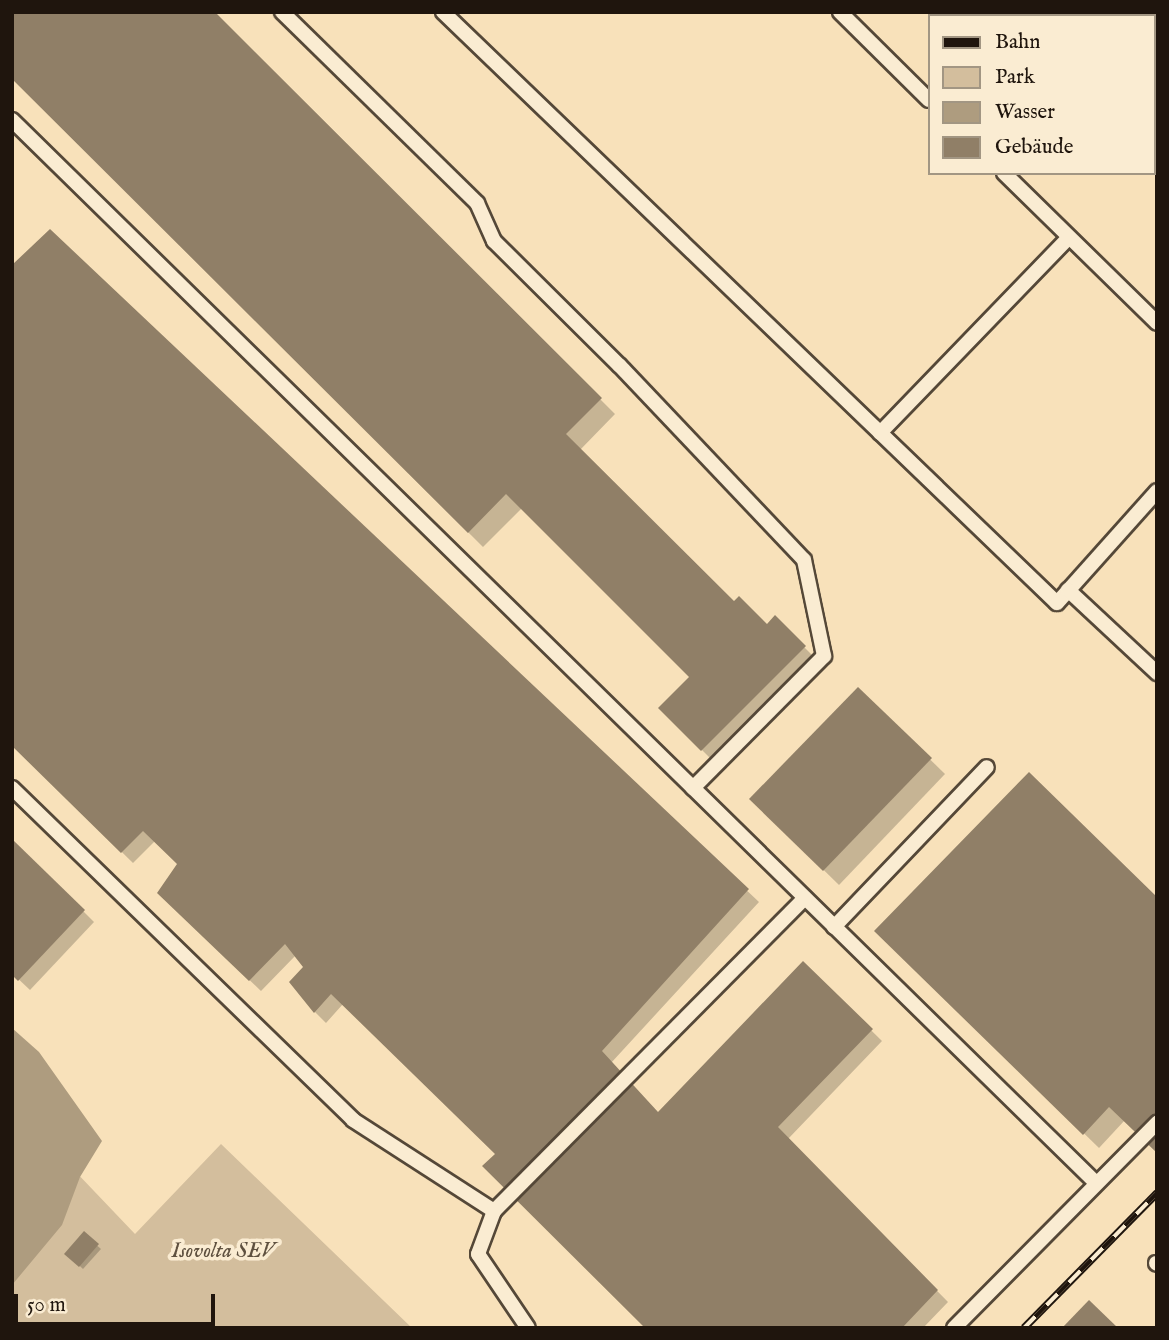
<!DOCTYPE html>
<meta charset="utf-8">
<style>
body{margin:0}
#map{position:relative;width:1169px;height:1340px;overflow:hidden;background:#f8e1ba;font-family:"IM FELL English",serif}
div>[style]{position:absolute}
.green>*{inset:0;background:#d3be9d}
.water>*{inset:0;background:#ae9c7f}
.shadow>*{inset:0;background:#0003}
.building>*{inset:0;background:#907f67}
.roads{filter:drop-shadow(2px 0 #554838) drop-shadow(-2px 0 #554838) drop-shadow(0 2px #554838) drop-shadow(0 -2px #554838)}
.service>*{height:14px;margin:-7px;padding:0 7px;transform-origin:7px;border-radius:7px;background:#faecd2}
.rail>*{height:8px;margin-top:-4px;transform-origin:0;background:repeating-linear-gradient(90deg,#faecd2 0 16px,#1f150d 0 32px);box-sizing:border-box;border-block:2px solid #1f150d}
span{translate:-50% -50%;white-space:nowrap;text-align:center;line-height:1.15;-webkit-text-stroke:7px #faecd2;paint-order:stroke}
.park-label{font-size:21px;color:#5e503f;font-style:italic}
.frame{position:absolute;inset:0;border:14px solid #1f150d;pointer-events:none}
.legend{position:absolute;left:928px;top:14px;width:228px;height:161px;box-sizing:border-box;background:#faecd2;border:2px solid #a29683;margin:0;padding:9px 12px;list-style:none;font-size:21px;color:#1f150d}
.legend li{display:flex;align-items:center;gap:14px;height:35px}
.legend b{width:35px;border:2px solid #a29683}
.scale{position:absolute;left:14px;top:1294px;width:201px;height:32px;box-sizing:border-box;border:4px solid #1f150d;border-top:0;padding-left:9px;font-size:21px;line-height:24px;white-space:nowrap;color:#1f150d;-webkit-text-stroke:5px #faecd2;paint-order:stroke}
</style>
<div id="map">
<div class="green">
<i style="clip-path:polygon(12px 1105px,135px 1234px,221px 1144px,412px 1328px,12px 1328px)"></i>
</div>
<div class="water">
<i style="clip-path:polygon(12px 1028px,39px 1052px,102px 1141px,80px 1177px,62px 1225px,12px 1285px)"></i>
</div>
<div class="shadow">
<i style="clip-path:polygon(212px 12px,615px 414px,580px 450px,734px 604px,767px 626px,775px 618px,819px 662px,717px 765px,660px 708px,691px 677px,522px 508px,483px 547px,12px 77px)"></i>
<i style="clip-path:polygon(1066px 12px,1157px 12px,1157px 101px,1153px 16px)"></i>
<i style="clip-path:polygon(50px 231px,759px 902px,611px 1063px,658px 1114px,803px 963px,882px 1041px,788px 1139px,948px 1302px,923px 1328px,647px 1328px,497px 1154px,343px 1004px,326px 1023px,315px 1012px,305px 968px,296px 955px,261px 991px,170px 904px,179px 864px,155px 841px,133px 863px,12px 744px)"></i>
<i style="clip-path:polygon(858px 689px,945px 774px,839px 885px,751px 799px)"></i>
<i style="clip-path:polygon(1157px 900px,1125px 1120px,1099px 1148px,876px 931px)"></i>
<i style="clip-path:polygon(83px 911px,94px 922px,30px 990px,12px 973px)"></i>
<i style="clip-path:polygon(84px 1234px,101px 1249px,83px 1269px,67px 1254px)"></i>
</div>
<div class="building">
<i style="clip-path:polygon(12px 12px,215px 12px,602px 398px,566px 434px,734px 601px,739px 596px,767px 624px,775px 615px,806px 646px,701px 751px,658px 708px,689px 677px,506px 494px,468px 533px,12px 79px)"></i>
<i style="clip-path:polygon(1064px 12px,1157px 12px,1157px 104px,1153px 16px)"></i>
<i style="clip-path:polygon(50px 229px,749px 889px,602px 1051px,658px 1112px,803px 961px,873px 1029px,778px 1127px,938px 1290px,902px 1328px,645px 1328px,482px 1166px,495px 1154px,331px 994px,314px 1013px,289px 982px,303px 967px,285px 944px,249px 981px,157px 893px,177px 864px,143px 831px,121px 853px,12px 746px,12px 265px)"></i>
<i style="clip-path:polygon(858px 687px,932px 758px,823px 871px,749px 799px)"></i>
<i style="clip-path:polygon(1029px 772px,1157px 897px,1157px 1153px,1109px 1107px,1083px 1135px,874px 931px)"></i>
<i style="clip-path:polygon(12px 839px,85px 910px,18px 981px,12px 975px)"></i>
<i style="clip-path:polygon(84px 1231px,99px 1244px,79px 1267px,64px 1254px)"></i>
<i style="clip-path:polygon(1089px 1300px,1118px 1328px,1062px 1328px)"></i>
</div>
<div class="roads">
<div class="service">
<i style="left:282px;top:12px;width:273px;rotate:44.4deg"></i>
<i style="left:477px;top:203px;width:42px;rotate:65.9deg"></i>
<i style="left:494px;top:241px;width:177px;rotate:44.8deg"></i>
<i style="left:620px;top:366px;width:267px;rotate:46.5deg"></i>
<i style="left:804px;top:560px;width:98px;rotate:78.2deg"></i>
<i style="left:824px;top:656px;width:186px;rotate:134.8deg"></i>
<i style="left:443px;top:12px;width:852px;rotate:43.91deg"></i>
<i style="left:1057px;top:603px;width:150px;rotate:-48.2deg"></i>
<i style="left:840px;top:12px;width:125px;rotate:44.7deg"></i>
<i style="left:12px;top:120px;width:1518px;rotate:44.44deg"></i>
<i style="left:1004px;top:173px;width:214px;rotate:44.4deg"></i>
<i style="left:880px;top:433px;width:272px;rotate:-46deg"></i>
<i style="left:1068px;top:590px;width:122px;rotate:43deg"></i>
<i style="left:12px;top:788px;width:476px;rotate:44.2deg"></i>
<i style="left:353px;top:1120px;width:168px;rotate:32.8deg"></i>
<i style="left:494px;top:1211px;width:441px;rotate:-45.2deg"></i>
<i style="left:834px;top:927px;width:221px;rotate:-46.3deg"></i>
<i style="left:494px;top:1211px;width:46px;rotate:110.4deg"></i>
<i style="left:478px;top:1254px;width:89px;rotate:56deg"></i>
<i style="left:1156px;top:1263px;width:1px;rotate:45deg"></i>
<i style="left:954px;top:1328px;width:289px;rotate:-45.3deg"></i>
</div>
</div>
<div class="rail">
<i style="left:1024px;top:1328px;width:190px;rotate:-45.4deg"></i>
</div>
<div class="park-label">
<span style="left:223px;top:1252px">Isovolta SEV</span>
</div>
<div class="frame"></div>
<ul class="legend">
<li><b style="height:9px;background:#1f150d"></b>Bahn</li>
<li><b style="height:19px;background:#d3be9d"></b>Park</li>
<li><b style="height:19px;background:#ae9c7f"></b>Wasser</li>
<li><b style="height:19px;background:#907f67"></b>Gebäude</li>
</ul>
<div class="scale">50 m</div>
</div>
